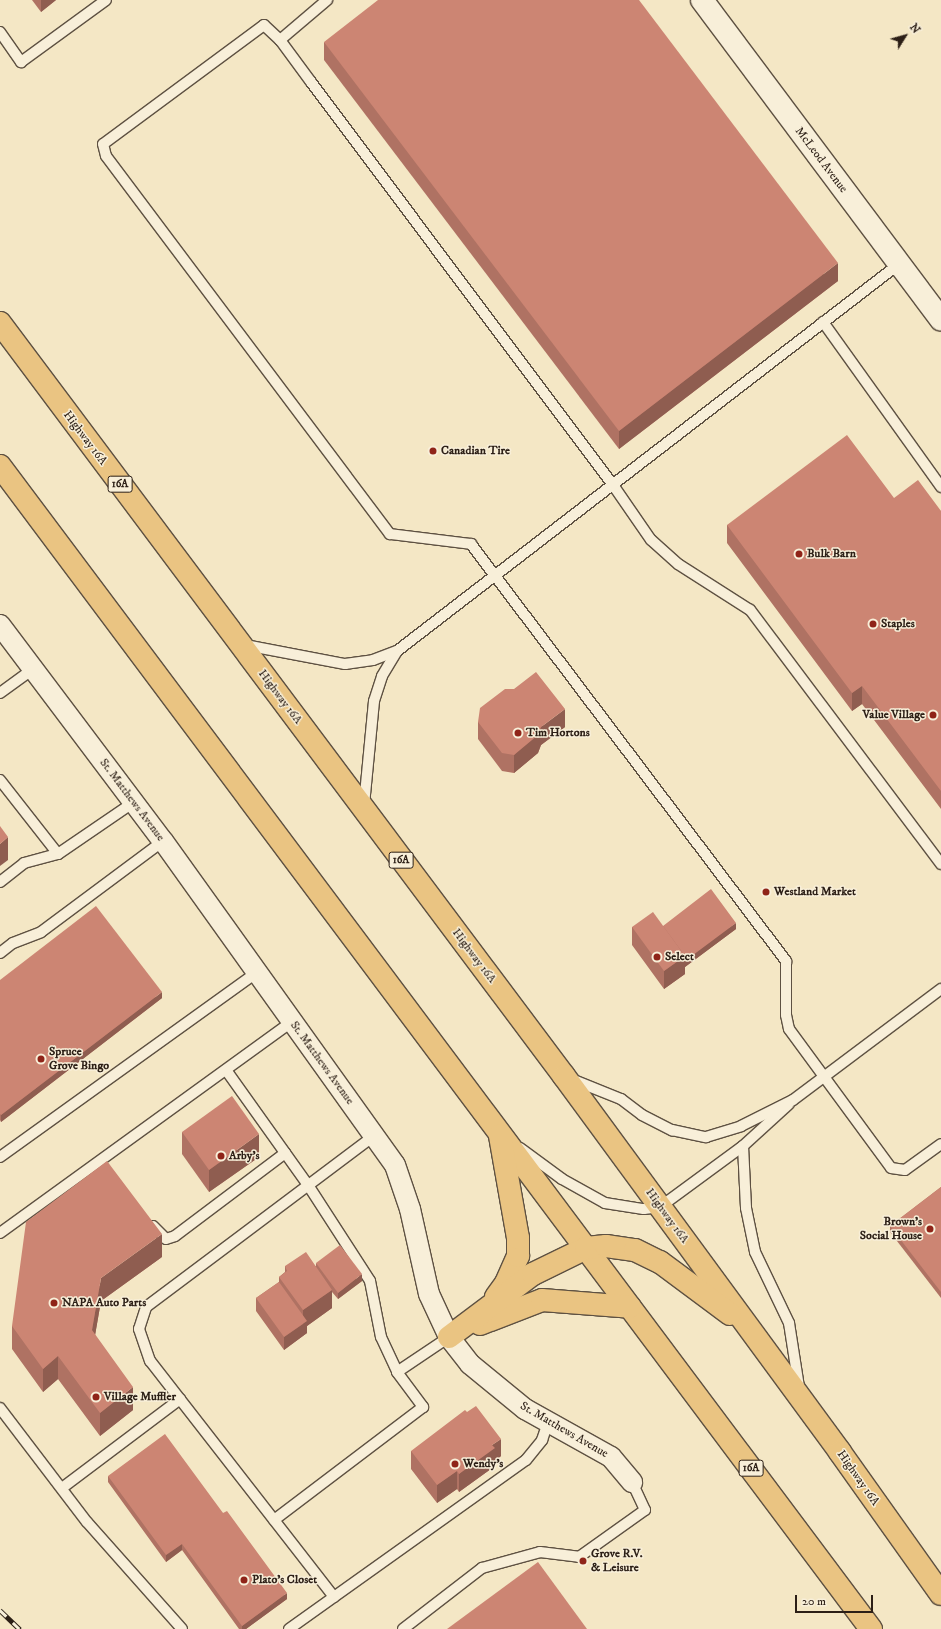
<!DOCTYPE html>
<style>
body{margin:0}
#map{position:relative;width:941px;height:1629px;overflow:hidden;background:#f4e7c5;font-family:"IM FELL DW Pica",serif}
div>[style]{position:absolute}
.roads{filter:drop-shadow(1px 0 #5e5142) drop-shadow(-1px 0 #5e5142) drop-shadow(0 1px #5e5142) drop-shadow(0 -1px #5e5142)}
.lane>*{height:10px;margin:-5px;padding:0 5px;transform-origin:5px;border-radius:5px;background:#f8efd9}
.street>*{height:20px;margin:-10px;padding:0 10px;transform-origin:10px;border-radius:10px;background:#f8efd9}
.secondary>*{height:22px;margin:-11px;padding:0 11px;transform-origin:11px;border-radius:11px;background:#f8efd9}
.primary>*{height:22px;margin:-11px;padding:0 11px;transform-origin:11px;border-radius:11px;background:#eac482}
.rail>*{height:4.5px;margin-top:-2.25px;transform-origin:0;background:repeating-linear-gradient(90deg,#f8efd9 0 9px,#2c1f16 0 18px);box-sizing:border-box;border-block:1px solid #2c1f16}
.wall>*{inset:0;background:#af7263}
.shaded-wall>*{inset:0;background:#8f5d50}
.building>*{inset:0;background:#cc8573}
.dots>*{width:11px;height:11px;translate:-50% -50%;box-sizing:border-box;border:2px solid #f8efd9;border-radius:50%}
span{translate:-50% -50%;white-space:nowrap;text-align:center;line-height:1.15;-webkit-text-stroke:3px #f8efd9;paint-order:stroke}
.shield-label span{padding:1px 3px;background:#f8efd9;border:1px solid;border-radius:3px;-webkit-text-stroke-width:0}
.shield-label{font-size:11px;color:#2c1f16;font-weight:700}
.street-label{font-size:12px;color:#2c1f16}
.poi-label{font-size:12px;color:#2c1f16;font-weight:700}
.left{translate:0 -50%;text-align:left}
.right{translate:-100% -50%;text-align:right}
.north{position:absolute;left:885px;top:16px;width:40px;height:40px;-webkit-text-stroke:3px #f8efd9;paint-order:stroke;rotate:53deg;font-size:11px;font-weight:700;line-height:16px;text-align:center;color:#2c1f16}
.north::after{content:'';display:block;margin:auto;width:14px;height:18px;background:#2c1f16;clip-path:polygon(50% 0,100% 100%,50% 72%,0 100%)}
.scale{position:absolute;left:795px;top:1595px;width:78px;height:18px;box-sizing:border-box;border:2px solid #2c1f16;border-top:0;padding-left:5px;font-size:12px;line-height:14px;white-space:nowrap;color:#2c1f16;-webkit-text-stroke:3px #f8efd9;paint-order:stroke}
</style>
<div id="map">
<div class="roads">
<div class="lane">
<i style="left:0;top:32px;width:37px;rotate:55deg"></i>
<i style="left:21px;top:62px;width:105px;rotate:-36.1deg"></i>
<i style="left:280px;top:40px;width:62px;rotate:-40.4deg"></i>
<i style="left:823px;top:322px;width:203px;rotate:54.4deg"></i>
<i style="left:245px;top:645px;width:102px;rotate:10.8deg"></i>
<i style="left:345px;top:664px;width:28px;rotate:-8deg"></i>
<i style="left:373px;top:660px;width:26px;rotate:-21deg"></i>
<i style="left:397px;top:651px;width:634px;rotate:-37.63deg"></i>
<i style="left:0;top:693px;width:41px;rotate:-36deg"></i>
<i style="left:0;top:780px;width:94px;rotate:51.9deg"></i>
<i style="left:364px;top:805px;width:104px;rotate:-84.5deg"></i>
<i style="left:374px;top:701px;width:26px;rotate:-72deg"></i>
<i style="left:382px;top:676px;width:29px;rotate:-59deg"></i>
<i style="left:941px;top:864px;width:318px;rotate:-126.9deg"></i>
<i style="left:750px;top:610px;width:85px;rotate:-147.4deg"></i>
<i style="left:678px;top:564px;width:36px;rotate:-138deg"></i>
<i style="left:651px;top:540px;width:67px;rotate:-124.6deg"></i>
<i style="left:613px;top:485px;width:504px;rotate:-126.85deg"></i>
<i style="left:311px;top:82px;width:52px;rotate:-126.4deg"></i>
<i style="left:280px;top:40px;width:22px;rotate:-137deg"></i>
<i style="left:264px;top:25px;width:200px;rotate:143.5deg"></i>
<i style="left:103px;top:144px;width:12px;rotate:76deg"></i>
<i style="left:106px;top:156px;width:473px;rotate:53.1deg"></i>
<i style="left:390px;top:534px;width:82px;rotate:7deg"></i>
<i style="left:471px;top:544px;width:523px;rotate:52.93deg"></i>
<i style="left:786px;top:961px;width:54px;rotate:90deg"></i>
<i style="left:786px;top:1015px;width:14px;rotate:78deg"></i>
<i style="left:789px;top:1029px;width:172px;rotate:53.7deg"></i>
<i style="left:891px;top:1168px;width:14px;rotate:8deg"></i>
<i style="left:905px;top:1170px;width:44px;rotate:-35.8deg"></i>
<i style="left:0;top:882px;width:31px;rotate:-38deg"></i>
<i style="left:24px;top:863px;width:35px;rotate:-15deg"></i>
<i style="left:58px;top:854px;width:92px;rotate:-34.4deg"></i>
<i style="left:0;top:953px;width:16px;rotate:-38deg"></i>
<i style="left:13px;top:943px;width:30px;rotate:-21deg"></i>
<i style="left:41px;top:932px;width:152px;rotate:-36.7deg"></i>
<i style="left:226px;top:1070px;width:141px;rotate:54.5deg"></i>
<i style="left:308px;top:1185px;width:114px;rotate:57.1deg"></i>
<i style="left:370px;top:1281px;width:57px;rotate:78.9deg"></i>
<i style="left:381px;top:1337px;width:38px;rotate:65deg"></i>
<i style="left:397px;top:1372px;width:44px;rotate:53.4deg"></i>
<i style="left:423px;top:1407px;width:187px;rotate:142.8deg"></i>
<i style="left:571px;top:1079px;width:54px;rotate:21.8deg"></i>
<i style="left:621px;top:1099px;width:26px;rotate:37deg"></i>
<i style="left:642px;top:1115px;width:34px;rotate:27deg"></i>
<i style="left:672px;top:1130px;width:35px;rotate:12deg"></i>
<i style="left:706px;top:1137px;width:37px;rotate:-17deg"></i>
<i style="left:741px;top:1126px;width:58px;rotate:-26.6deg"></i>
<i style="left:793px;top:1100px;width:185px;rotate:-36.9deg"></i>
<i style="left:743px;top:1146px;width:62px;rotate:87.2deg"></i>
<i style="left:746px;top:1208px;width:45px;rotate:78.4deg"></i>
<i style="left:755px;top:1252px;width:79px;rotate:64.4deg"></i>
<i style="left:789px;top:1323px;width:65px;rotate:81.1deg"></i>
<i style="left:520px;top:1148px;width:52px;rotate:36.4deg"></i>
<i style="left:562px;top:1179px;width:49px;rotate:29.2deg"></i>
<i style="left:605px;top:1203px;width:39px;rotate:9deg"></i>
<i style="left:644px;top:1209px;width:16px;rotate:-7deg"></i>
<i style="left:660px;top:1207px;width:103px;rotate:-36.3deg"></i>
<i style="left:743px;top:1146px;width:62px;rotate:-42.4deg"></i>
<i style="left:0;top:1157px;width:315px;rotate:-35.7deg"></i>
<i style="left:153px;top:1226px;width:18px;rotate:45deg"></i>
<i style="left:166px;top:1239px;width:9px;rotate:-18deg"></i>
<i style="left:175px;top:1236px;width:138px;rotate:-37deg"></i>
<i style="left:0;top:1233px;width:360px;rotate:-35.9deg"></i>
<i style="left:397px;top:1372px;width:63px;rotate:-33.9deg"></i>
<i style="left:0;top:1408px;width:143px;rotate:52.7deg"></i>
<i style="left:87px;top:1522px;width:143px;rotate:48.4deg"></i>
<i style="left:62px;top:1488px;width:148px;rotate:-37deg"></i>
<i style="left:334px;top:1597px;width:299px;rotate:-127.9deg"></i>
<i style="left:150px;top:1361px;width:34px;rotate:-109deg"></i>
<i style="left:139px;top:1329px;width:23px;rotate:-72deg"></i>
<i style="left:146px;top:1307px;width:286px;rotate:-36.9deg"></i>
<i style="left:289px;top:1629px;width:291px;rotate:-35.5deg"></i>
<i style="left:526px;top:1460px;width:26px;rotate:-51deg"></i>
<i style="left:542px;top:1440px;width:21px;rotate:-71deg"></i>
<i style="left:403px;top:1629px;width:100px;rotate:-37.7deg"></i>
<i style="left:482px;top:1568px;width:60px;rotate:-15.4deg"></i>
<i style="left:540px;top:1552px;width:39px;rotate:7deg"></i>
<i style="left:579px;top:1557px;width:81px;rotate:-35.5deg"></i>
<i style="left:645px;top:1510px;width:31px;rotate:-115deg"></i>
</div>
<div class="street">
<i style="left:0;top:625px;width:271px;rotate:53deg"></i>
<i style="left:163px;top:841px;width:398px;rotate:54.4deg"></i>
<i style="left:395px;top:1165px;width:46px;rotate:71.2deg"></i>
<i style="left:410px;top:1209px;width:87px;rotate:77.4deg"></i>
<i style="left:429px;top:1294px;width:47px;rotate:65.1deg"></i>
<i style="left:449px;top:1337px;width:34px;rotate:52deg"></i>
<i style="left:470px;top:1364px;width:71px;rotate:39.3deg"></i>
<i style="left:525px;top:1409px;width:98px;rotate:29.2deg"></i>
<i style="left:611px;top:1457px;width:33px;rotate:50deg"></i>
</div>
<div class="secondary">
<i style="left:702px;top:0;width:399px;rotate:53.2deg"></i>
</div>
<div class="primary">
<i style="left:0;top:323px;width:941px;rotate:53.17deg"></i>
<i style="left:564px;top:1076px;width:466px;rotate:53.7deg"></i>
<i style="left:840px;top:1452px;width:174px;rotate:54.6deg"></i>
<i style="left:0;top:466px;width:1453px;rotate:53.17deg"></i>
<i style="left:496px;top:1297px;width:17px;rotate:-54deg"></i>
<i style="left:506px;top:1283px;width:30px;rotate:-66deg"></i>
<i style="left:518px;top:1256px;width:18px;rotate:-90deg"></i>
<i style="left:518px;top:1238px;width:104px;rotate:-100deg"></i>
<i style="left:480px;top:1324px;width:66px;rotate:-21.2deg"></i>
<i style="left:542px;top:1300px;width:88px;rotate:4.5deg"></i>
<i style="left:449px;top:1337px;width:105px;rotate:-36.9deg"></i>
<i style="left:533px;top:1274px;width:59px;rotate:-26.1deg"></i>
<i style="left:586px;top:1248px;width:20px;rotate:-6deg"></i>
<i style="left:606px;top:1246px;width:29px;rotate:8deg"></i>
<i style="left:635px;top:1250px;width:28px;rotate:26deg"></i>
<i style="left:660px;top:1262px;width:87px;rotate:36.6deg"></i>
</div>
</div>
<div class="rail">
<i style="left:0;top:1610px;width:28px;rotate:44deg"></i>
</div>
<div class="wall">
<i style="clip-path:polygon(32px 0,56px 0,41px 12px)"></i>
<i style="clip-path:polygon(324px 42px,838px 281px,619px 449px,324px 60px)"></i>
<i style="clip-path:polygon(894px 498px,941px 511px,941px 809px,862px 704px,852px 711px,727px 543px,727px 525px)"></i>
<i style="clip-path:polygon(478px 722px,565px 727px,541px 745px,538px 753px,514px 773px,502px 771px,478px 739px)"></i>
<i style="clip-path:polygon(663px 926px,736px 929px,685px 967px,685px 974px,664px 989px,632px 945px,632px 927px)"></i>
<i style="clip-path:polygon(0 980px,162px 998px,1px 1122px,0 1120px)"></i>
<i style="clip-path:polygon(182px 1132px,259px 1157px,209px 1192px,182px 1154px)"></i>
<i style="clip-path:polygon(941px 1187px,941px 1298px,890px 1232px,890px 1226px)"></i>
<i style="clip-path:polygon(162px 1257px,101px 1301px,95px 1335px,133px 1410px,100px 1436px,58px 1379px,43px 1392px,12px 1349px,12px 1326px)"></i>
<i style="clip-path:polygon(316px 1263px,362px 1281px,338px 1299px,332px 1292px,332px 1308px,307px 1326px,307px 1333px,284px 1350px,256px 1311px,256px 1298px,279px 1282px,279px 1277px,285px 1272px,285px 1266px,316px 1266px)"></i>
<i style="clip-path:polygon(411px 1451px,501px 1456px,495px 1461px,495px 1466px,459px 1492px,457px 1489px,437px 1503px,411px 1469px)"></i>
<i style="clip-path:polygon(108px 1476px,223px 1513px,287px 1599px,246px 1629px,239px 1629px,182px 1550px,166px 1562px,108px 1482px)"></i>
</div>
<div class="shaded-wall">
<i style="clip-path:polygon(41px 0,56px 0,41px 12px)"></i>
<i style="clip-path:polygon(838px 263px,838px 281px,619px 449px,619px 431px)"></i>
<i style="clip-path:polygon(862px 686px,862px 704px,852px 711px,852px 693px)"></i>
<i style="clip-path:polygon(565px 709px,565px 727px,541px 745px,538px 753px,514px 773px,514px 755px,541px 727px)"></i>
<i style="clip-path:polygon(8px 837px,8px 860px,0 866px,0 844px)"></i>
<i style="clip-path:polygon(736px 923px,736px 929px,685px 967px,685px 974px,664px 989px,664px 971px,685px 956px)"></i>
<i style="clip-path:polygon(162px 992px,162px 998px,1px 1122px,1px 1115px)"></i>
<i style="clip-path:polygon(259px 1134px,259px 1157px,209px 1192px,209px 1170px)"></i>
<i style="clip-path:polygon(162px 1234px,162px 1257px,101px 1301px,92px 1353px,92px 1330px,101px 1278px)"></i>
<i style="clip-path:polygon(362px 1274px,362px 1281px,338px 1299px,338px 1293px)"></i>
<i style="clip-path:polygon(332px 1290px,332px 1308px,307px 1326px,307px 1333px,284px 1350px,284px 1337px,303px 1324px,303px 1310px)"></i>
<i style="clip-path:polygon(58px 1356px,58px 1379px,43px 1392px,43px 1369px)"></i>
<i style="clip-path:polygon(133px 1387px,133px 1410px,100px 1436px,100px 1413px)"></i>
<i style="clip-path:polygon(501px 1439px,501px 1456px,495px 1461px,495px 1466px,459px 1492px,459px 1474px,492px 1445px)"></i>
<i style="clip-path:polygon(457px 1471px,457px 1489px,437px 1503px,437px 1485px)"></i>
<i style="clip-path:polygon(182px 1544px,182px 1550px,166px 1562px,166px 1555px)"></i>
<i style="clip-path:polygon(287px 1593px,287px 1599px,246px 1629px,242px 1629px,242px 1626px)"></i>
</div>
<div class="building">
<i style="clip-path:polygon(378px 0,639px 0,838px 263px,619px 431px,324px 42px)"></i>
<i style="clip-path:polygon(847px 435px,894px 498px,918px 480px,941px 511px,941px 791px,862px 686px,852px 693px,727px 525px)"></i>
<i style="clip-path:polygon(536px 672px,565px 709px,541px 727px,538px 735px,514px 755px,502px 753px,478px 722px,480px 708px,505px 689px,514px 689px)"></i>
<i style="clip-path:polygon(0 826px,8px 837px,0 844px)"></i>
<i style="clip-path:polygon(711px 889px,736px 923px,685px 961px,685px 956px,663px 926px)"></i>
<i style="clip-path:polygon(96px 906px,162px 992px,1px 1115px,0 1114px,0 980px)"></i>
<i style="clip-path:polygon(653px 912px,685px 956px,664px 971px,632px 927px)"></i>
<i style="clip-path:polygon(232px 1096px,259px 1134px,209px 1170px,182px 1132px)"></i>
<i style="clip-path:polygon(107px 1161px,162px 1234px,101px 1278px,92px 1330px,133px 1387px,100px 1413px,58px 1356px,43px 1369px,12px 1326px,26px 1222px)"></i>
<i style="clip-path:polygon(941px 1187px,941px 1292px,890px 1226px)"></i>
<i style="clip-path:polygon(340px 1245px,362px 1274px,338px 1293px,316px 1263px)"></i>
<i style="clip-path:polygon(306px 1252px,332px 1290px,303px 1310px,279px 1277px,287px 1271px,285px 1266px)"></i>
<i style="clip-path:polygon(279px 1282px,307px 1321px,284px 1337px,256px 1298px)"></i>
<i style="clip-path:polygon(476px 1406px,501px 1439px,492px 1445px,495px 1448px,459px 1474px,457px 1471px,437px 1485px,411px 1451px,465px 1410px,467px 1412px)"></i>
<i style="clip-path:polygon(165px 1434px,223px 1513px,227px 1511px,287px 1593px,242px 1626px,182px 1544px,166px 1555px,108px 1476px)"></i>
<i style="clip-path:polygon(538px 1562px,587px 1629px,447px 1629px)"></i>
</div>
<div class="dots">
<i style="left:433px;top:451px;background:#8f2418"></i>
<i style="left:799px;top:554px;background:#8f2418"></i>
<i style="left:873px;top:624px;background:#8f2418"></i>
<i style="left:933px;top:715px;background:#8f2418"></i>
<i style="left:518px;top:733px;background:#8f2418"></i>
<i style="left:766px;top:892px;background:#8f2418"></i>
<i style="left:657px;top:957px;background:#8f2418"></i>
<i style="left:41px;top:1059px;background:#8f2418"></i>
<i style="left:221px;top:1156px;background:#8f2418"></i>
<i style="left:930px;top:1229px;background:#8f2418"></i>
<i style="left:54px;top:1303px;background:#8f2418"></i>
<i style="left:96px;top:1397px;background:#8f2418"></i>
<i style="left:455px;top:1464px;background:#8f2418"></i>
<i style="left:583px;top:1561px;background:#8f2418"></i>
<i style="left:244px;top:1580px;background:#8f2418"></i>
</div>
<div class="shield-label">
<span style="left:120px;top:484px">16A</span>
<span style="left:401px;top:860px">16A</span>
<span style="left:751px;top:1468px">16A</span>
</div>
<div class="street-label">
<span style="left:821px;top:160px;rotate:53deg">McLeod Avenue</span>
<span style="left:85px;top:438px;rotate:53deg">Highway 16A</span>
<span style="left:280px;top:697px;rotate:53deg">Highway 16A</span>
<span style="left:132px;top:800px;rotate:53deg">St. Matthews Avenue</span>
<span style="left:474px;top:956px;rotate:53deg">Highway 16A</span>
<span style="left:322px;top:1063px;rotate:54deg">St. Matthews Avenue</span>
<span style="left:667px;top:1216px;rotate:54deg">Highway 16A</span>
<span style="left:564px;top:1430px;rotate:30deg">St. Matthews Avenue</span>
<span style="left:858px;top:1478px;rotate:55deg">Highway 16A</span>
</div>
<div class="poi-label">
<span class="left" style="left:441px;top:451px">Canadian Tire</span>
<span class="left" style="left:807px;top:554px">Bulk Barn</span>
<span class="left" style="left:881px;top:624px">Staples</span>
<span class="right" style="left:925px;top:715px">Value Village</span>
<span class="left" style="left:526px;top:733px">Tim Hortons</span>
<span class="left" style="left:774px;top:892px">Westland Market</span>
<span class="left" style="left:665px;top:957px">Select</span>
<span class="left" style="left:49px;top:1059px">Spruce<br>Grove Bingo</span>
<span class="left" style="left:229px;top:1156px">Arby's</span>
<span class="right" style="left:922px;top:1229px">Brown's<br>Social House</span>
<span class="left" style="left:62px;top:1303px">NAPA Auto Parts</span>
<span class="left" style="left:104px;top:1397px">Village Muffler</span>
<span class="left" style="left:463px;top:1464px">Wendy's</span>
<span class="left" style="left:591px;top:1561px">Grove R.V.<br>&amp; Leisure</span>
<span class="left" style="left:252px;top:1580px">Plato's Closet</span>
</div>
<div class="north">N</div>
<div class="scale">20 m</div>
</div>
